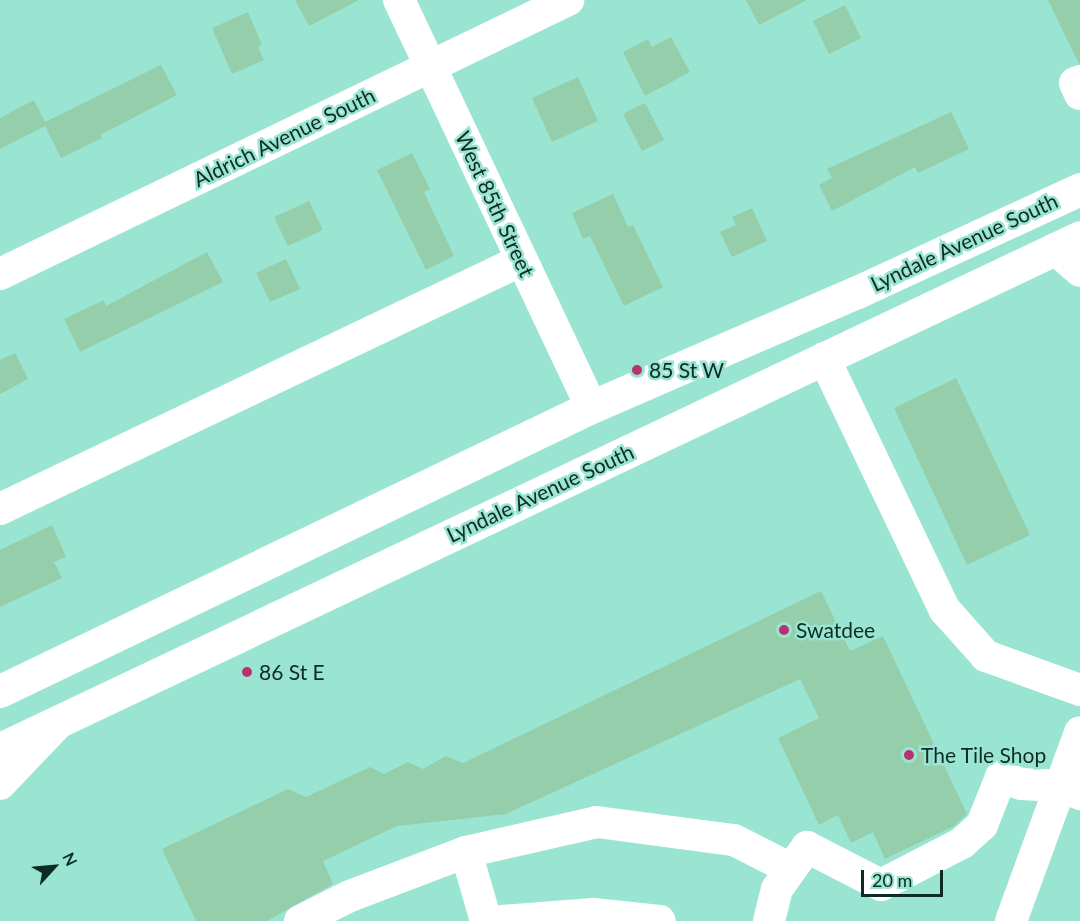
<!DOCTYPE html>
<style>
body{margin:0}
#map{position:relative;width:1080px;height:921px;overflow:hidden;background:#9ae4d2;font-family:Lato,sans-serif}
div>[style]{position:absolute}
.building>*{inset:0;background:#95ceab}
.minor>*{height:32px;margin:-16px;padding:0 16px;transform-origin:16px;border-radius:16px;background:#fff}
.major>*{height:33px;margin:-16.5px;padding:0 16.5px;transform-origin:16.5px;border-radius:16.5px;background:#fff}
.dots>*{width:16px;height:16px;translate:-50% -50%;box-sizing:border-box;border:3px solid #9ae4d2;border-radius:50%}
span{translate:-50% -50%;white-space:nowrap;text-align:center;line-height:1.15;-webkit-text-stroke:5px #9ae4d2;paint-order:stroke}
.street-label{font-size:21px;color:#0d2c25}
.poi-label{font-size:21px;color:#0d2c25}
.left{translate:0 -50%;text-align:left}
.north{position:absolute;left:24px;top:837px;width:60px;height:60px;-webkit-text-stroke:4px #9ae4d2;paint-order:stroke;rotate:64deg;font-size:16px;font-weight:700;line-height:24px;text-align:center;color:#0d2c25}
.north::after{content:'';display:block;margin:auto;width:21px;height:27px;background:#0d2c25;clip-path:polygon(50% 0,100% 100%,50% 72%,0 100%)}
.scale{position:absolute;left:861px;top:870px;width:82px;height:27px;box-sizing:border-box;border:3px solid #0d2c25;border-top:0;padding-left:8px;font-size:18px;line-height:21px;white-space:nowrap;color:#0d2c25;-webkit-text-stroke:4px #9ae4d2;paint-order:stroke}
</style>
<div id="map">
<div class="building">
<i style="clip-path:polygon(295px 0,359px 0,309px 26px)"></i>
<i style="clip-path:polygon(746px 0,807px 0,759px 25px)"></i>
<i style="clip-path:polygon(1048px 0,1080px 0,1080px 63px,1079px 64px)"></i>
<i style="clip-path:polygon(845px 5px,861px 38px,829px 54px,813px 21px)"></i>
<i style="clip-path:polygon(248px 12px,262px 45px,258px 47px,264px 60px,232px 74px,212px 28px)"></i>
<i style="clip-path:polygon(671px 37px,690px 72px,645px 96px,623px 52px,648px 39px,652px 47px)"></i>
<i style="clip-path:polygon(161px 65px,177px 95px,100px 135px,102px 138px,61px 158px,45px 126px,0 149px,0 118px,34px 100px,45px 122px)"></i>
<i style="clip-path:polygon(578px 77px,598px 121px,552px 142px,532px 98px)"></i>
<i style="clip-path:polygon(645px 103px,664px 140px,642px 151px,623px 114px)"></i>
<i style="clip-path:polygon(951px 112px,969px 149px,918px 173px,915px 167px,832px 211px,819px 185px,832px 178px,827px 169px)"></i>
<i style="clip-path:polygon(412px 153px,430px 189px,424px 192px,454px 256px,426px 270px,377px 170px)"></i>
<i style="clip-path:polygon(613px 194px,628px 227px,633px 225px,663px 287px,624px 306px,590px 236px,583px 239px,572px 213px)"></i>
<i style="clip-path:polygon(309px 201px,323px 230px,288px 246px,274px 217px)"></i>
<i style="clip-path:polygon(752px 208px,767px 241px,732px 257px,720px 232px,736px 225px,732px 217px)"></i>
<i style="clip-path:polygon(207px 252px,223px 282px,80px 352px,64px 319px,104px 300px,106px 306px)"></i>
<i style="clip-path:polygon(286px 259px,300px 289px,270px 302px,256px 273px)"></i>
<i style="clip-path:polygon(15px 353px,28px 379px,0 394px,0 360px)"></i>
<i style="clip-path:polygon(956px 378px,1030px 535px,967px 565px,894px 408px)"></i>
<i style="clip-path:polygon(52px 525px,66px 557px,54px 562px,62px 578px,0 607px,0 550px)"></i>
<i style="clip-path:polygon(821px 591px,850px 651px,883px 636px,967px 814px,954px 826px,885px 859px,873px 832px,851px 843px,838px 815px,819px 825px,778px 738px,819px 718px,800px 679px,506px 814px,397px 826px,323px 861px,333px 884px,267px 921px,196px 921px,162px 849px,288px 789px,306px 797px,370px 767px,384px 774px,408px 762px,423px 769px,446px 756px,463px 763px)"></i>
</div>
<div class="minor">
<i style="left:399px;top:0;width:450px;rotate:64.7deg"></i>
<i style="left:1080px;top:81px;width:5px;rotate:158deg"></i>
<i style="left:1075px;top:83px;width:12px;rotate:66deg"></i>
<i style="left:1055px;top:249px;width:33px;rotate:41deg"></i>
<i style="left:0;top:274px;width:631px;rotate:-25.75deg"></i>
<i style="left:824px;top:358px;width:280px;rotate:64.4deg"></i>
<i style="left:945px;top:610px;width:62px;rotate:48.3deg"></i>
<i style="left:986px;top:656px;width:100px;rotate:19.9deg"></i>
<i style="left:0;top:509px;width:578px;rotate:-25.5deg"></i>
<i style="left:0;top:784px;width:86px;rotate:-46.4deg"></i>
<i style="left:300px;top:921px;width:56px;rotate:-26.6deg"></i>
<i style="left:350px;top:896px;width:124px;rotate:-20.8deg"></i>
<i style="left:486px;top:921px;width:72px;rotate:-106.2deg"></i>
<i style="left:466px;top:852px;width:134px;rotate:-12.9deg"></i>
<i style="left:597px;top:822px;width:138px;rotate:7.5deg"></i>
<i style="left:734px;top:840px;width:64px;rotate:27deg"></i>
<i style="left:502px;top:921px;width:91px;rotate:-4.4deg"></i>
<i style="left:593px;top:914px;width:67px;rotate:6deg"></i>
<i style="left:769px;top:921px;width:33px;rotate:-76deg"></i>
<i style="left:777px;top:889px;width:52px;rotate:-54.5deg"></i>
<i style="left:807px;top:847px;width:83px;rotate:27.2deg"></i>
<i style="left:881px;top:885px;width:91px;rotate:-27.4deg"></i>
<i style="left:962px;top:843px;width:27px;rotate:-42deg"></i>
<i style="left:982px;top:825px;width:52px;rotate:-68.4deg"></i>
<i style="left:1001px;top:777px;width:21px;rotate:19deg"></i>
<i style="left:1021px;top:784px;width:39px;rotate:3deg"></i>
<i style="left:1060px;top:786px;width:22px;rotate:22deg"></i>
<i style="left:1011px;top:921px;width:201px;rotate:-69.9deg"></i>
</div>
<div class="major">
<i style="left:0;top:691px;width:656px;rotate:-25.67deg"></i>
<i style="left:591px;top:407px;width:288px;rotate:-23.4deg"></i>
<i style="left:855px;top:293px;width:248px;rotate:-24.8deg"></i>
<i style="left:0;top:749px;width:1195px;rotate:-25.36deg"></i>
</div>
<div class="dots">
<i style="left:637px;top:370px;background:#b9316f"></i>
<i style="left:784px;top:630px;background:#b9316f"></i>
<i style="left:247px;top:672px;background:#b9316f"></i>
<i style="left:909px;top:755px;background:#b9316f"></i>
</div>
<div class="street-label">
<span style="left:284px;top:137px;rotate:-26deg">Aldrich Avenue South</span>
<span style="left:495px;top:204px;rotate:65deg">West 85th Street</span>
<span style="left:964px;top:242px;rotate:-25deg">Lyndale Avenue South</span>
<span style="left:540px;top:493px;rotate:-25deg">Lyndale Avenue South</span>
</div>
<div class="poi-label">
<span class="left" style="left:649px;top:370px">85 St W</span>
<span class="left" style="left:796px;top:630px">Swatdee</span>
<span class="left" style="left:259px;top:672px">86 St E</span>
<span class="left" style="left:921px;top:755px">The Tile Shop</span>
</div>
<div class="north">N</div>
<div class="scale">20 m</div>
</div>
